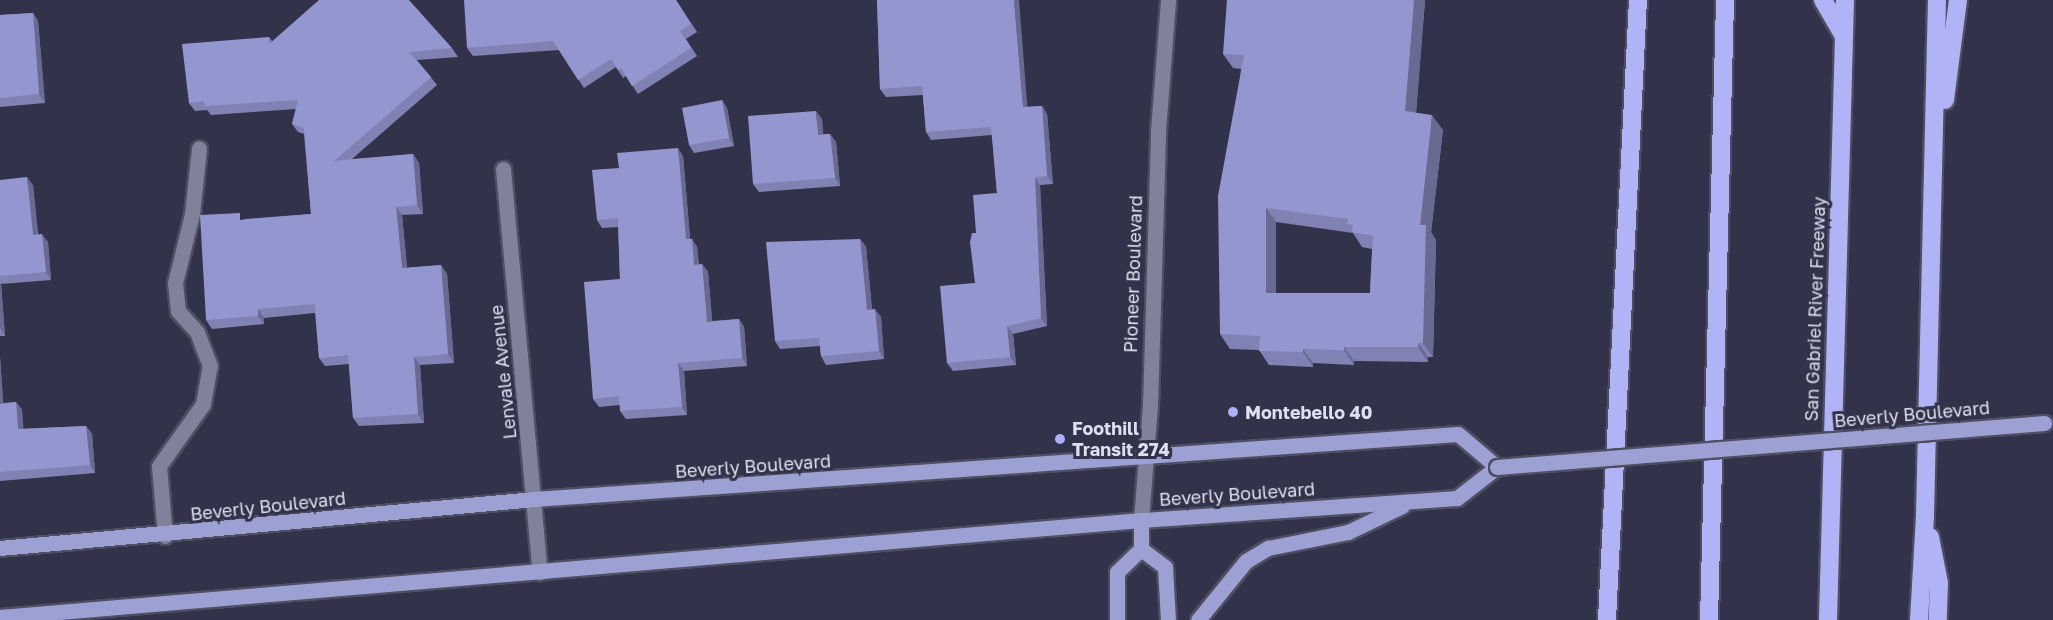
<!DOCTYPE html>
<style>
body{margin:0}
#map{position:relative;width:2053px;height:620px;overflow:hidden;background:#32334a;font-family:"Golos Text",sans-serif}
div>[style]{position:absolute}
.roads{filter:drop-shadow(2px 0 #4d4e61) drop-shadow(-2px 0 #4d4e61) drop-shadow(0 2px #4d4e61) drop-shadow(0 -2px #4d4e61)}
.minor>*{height:15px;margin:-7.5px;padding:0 7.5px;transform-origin:7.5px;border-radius:7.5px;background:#80829c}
.major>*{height:15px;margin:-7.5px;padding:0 7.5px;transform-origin:7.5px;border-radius:7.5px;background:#9da0d2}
.highway>*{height:18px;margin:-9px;padding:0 9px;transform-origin:9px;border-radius:9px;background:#b0b4f6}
.bridges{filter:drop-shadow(2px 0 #4d4e61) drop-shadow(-2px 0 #4d4e61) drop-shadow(0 2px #4d4e61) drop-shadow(0 -2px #4d4e61)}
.major-bridge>*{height:15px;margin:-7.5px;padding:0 7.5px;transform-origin:7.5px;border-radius:7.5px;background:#9da0d2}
.wall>*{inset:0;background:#7f82b2}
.shaded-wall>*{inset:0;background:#686a91}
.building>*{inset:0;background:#9497cf}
.dots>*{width:16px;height:16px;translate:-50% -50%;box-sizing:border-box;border:3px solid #32334a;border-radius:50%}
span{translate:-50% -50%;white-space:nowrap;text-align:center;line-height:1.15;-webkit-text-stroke:6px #32334a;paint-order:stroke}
.street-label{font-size:18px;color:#dedfee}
.poi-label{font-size:18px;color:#dedfee;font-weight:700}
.left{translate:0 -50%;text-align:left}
</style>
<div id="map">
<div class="roads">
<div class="minor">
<i style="left:503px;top:169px;width:405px;rotate:84.8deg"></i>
<i style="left:1141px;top:520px;width:114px;rotate:-85.5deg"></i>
<i style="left:1150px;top:406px;width:275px;rotate:-88.3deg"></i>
<i style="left:1158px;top:131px;width:131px;rotate:-85.6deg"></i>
<i style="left:165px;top:536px;width:70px;rotate:-94.9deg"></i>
<i style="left:159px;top:466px;width:76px;rotate:-54.6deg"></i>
<i style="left:203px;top:404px;width:39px;rotate:-80deg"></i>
<i style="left:210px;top:366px;width:36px;rotate:-111deg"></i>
<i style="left:197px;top:332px;width:28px;rotate:-132deg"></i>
<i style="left:178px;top:311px;width:28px;rotate:-96deg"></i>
<i style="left:175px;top:283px;width:71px;rotate:-76.2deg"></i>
<i style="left:192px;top:214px;width:66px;rotate:-83.9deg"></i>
</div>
<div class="major">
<i style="left:0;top:548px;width:536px;rotate:-5.24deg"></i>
<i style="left:534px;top:499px;width:926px;rotate:-4.02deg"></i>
<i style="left:1458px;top:434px;width:51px;rotate:40.2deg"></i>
<i style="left:1497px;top:467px;width:51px;rotate:142.2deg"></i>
<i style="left:1457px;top:498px;width:317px;rotate:176deg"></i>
<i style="left:1141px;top:520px;width:1145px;rotate:175.14deg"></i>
<i style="left:1141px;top:549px;width:30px;rotate:37deg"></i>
<i style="left:1165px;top:567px;width:53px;rotate:86.8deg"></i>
<i style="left:1117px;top:620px;width:48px;rotate:-90deg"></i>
<i style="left:1117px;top:572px;width:33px;rotate:-44deg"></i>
<i style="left:1141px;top:549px;width:29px;rotate:-90deg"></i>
<i style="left:1198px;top:620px;width:76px;rotate:-50.9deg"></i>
<i style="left:1246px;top:561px;width:26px;rotate:-31deg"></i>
<i style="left:1268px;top:548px;width:82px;rotate:-11.3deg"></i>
<i style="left:1348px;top:532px;width:60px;rotate:-25.7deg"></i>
</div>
<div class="highway">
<i style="left:1823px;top:0;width:39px;rotate:60deg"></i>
<i style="left:1945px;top:100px;width:101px;rotate:-82.6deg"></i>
<i style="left:1930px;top:537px;width:47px;rotate:78.9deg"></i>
<i style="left:1939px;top:583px;width:37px;rotate:92deg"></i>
<i style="left:1607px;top:620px;width:621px;rotate:-87.14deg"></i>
<i style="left:1709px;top:620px;width:620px;rotate:-88.52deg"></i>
<i style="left:1828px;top:620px;width:620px;rotate:-88.43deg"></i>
<i style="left:1919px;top:620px;width:105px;rotate:-86.7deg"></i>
<i style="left:1925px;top:515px;width:515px;rotate:-88.67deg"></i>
</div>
</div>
<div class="bridges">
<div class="major-bridge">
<i style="left:1497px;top:467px;width:549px;rotate:-4.6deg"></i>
</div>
</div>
<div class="wall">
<i style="clip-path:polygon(676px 0,697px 32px,686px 39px,697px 56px,638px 94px,626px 76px,623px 78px,616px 67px,584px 88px,559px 50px,473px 56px,467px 48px)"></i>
<i style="clip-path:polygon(877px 0,1028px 107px,1042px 106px,1047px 114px,1053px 184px,1040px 185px,1047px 326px,1013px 334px,1016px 365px,953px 371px,947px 363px,975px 283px,976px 233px,997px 193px,992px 135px,931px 140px,926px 132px,923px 95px,886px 97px,880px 89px)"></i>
<i style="clip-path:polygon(evenodd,1425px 0,1416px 113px,1443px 130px,1431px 232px,1436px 240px,1433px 357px,1428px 357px,1428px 362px,1354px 361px,1354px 365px,1313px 363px,1313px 367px,1269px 365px,1259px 350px,1230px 349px,1220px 334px,1241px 69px,1233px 68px,1223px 54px,1425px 0,1276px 222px,1353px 233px,1362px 247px,1372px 249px,1370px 293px,1276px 293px,1276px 222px)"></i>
<i style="clip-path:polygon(33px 13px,38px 21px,45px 103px,0 107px,0 15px)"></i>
<i style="clip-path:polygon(269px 37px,272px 41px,452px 48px,458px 57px,417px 60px,437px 85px,352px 159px,413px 154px,419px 163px,423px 214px,402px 215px,407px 268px,441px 265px,447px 274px,454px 363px,420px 365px,424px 423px,359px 426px,353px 418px,349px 364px,325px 366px,319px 358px,315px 313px,264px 318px,264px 324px,212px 329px,206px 320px,244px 219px,311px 214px,304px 134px,298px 132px,292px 124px,296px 109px,211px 115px,207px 110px,195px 111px,189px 103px)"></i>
<i style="clip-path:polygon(722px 100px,727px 108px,734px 146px,694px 153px,689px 145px)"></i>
<i style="clip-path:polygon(822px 119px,823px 134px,830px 134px,836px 142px,840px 186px,759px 192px,753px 184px)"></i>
<i style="clip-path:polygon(683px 156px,690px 239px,692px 239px,697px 247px,699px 265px,702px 264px,708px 272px,712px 321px,739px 319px,744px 327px,747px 366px,684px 371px,687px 415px,626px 419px,620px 411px,620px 405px,599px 407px,593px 399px,620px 279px,618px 227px,602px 228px,597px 220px,619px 168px)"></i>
<i style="clip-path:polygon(0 180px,33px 185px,38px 234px,48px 242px,51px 280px,1px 284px,5px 336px,0 336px)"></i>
<i style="clip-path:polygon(860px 239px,866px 247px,872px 310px,881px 317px,884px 359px,826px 365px,821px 356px,820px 346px,780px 349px,775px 341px)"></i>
<i style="clip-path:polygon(0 357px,3px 403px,16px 402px,22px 410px,23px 429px,86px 426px,92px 434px,95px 473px,0 481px)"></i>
</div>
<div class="shaded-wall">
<i style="clip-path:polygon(1014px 0,1019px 0,1028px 115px,1023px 107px)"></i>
<i style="clip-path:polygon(1414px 0,1425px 0,1415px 126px,1405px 111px)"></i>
<i style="clip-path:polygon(33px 13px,38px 21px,45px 103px,39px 94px)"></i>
<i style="clip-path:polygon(722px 100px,727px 108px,734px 146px,729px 138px)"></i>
<i style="clip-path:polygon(1042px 106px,1047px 114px,1053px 184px,1047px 176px)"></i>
<i style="clip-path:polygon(816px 111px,822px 119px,824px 143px,818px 135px)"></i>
<i style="clip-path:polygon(1432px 115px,1443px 130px,1431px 232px,1436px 240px,1433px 357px,1423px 343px,1420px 225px)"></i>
<i style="clip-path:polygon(830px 134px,836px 142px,840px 186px,835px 178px)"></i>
<i style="clip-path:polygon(678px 148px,683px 156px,691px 247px,686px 239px)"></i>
<i style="clip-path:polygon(413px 154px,419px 163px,423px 214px,417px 205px)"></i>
<i style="clip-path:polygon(27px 177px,33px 185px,38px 243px,33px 235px)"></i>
<i style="clip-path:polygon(1035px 177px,1040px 185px,1047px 326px,1041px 318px)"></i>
<i style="clip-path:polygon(396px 207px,402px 215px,408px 277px,402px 268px)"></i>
<i style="clip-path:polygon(1266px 208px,1276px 222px,1276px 308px,1266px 293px)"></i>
<i style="clip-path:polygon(42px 234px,48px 242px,51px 280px,46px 272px)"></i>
<i style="clip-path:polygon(692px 239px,697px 247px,699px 273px,694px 265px)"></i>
<i style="clip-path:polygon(860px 239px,866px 247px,873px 318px,867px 310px)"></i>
<i style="clip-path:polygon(702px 264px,708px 272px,713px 330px,707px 322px)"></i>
<i style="clip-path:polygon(441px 265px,447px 274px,454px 363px,448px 354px)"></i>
<i style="clip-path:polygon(0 283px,1px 284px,5px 336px,0 328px)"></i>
<i style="clip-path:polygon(258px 309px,264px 318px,264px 324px,258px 316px)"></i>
<i style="clip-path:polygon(875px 309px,881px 317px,884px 359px,879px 351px)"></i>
<i style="clip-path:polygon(739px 319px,744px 327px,747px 366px,742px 358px)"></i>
<i style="clip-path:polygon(1007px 326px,1013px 334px,1016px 365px,1010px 357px)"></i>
<i style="clip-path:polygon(1418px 343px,1428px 357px,1428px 362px,1418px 347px)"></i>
<i style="clip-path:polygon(1344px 347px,1354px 361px,1354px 365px,1344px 350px)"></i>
<i style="clip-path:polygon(1303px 349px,1313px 363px,1313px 367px,1303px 352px)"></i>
<i style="clip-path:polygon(0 357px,4px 412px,0 406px)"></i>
<i style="clip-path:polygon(414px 357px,420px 365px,424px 423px,418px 414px)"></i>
<i style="clip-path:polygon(678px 363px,684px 371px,687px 415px,682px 407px)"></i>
<i style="clip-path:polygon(16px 402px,22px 410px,24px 437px,18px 429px)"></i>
<i style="clip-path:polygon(86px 426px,92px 434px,95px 473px,90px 465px)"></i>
</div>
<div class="building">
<i style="clip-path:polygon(319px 0,409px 0,452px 48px,409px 52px,431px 77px,334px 161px,413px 154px,417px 205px,396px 207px,402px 268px,441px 265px,448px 354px,414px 357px,418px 414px,353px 418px,348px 355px,319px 358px,315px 304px,258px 309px,258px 316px,206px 320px,200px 215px,240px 213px,240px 220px,311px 214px,304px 128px,292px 124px,298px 100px,205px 106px,204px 101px,189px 103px,182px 44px,269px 37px,269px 44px)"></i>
<i style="clip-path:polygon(464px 0,676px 0,691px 24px,680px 31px,691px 48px,632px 86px,621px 68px,618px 70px,611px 59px,578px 80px,553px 41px,467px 48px)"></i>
<i style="clip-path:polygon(877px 0,1014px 0,1023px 107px,1042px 106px,1047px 176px,1035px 177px,1041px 318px,1007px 326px,1010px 357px,947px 363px,940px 286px,975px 283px,970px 242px,972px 233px,976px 233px,973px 195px,997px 193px,991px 127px,926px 132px,922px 86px,880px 89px)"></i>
<i style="clip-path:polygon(evenodd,1227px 0,1414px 0,1405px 111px,1432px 115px,1420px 225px,1426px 225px,1423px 343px,1418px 343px,1418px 347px,1344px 347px,1344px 350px,1303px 349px,1303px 352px,1259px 351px,1260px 336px,1220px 334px,1218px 196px,1244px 55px,1223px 54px,1227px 0,1266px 208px,1348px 219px,1347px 224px,1353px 225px,1352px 232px,1373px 236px,1370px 293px,1266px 293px,1266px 208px)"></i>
<i style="clip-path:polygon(33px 13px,39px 94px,0 98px,0 15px)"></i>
<i style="clip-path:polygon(722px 100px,729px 138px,689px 145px,682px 108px)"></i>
<i style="clip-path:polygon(816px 111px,818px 135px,830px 134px,835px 178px,753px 184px,748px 116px)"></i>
<i style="clip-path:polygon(678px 148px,686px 239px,692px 239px,694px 265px,702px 264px,707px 322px,739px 319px,742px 358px,678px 363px,682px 407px,620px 411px,619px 396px,593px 399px,584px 282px,620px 279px,618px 218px,597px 220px,592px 170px,619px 168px,617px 153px)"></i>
<i style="clip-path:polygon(27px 177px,33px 235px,42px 234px,46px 272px,0 276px,0 180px)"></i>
<i style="clip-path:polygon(860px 239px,867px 310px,875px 309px,879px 351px,821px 356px,819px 338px,775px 341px,766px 242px)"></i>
<i style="clip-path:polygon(16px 402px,18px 429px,86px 426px,90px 465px,0 472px,0 404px)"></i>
</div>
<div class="dots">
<i style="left:1233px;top:412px;background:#acaffb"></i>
<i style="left:1060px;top:439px;background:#acaffb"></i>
</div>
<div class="street-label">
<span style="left:1133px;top:274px;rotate:-88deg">Pioneer Boulevard</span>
<span style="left:1815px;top:309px;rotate:-88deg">San Gabriel River Freeway</span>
<span style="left:503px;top:372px;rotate:-96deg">Lenvale Avenue</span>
<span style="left:1912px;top:414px;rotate:-5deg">Beverly Boulevard</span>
<span style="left:753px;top:466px;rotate:-4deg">Beverly Boulevard</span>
<span style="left:1237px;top:494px;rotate:-4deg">Beverly Boulevard</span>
<span style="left:268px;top:506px;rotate:-6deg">Beverly Boulevard</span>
</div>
<div class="poi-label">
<span class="left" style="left:1245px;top:412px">Montebello 40</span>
<span class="left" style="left:1072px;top:439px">Foothill<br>Transit 274</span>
</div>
</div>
